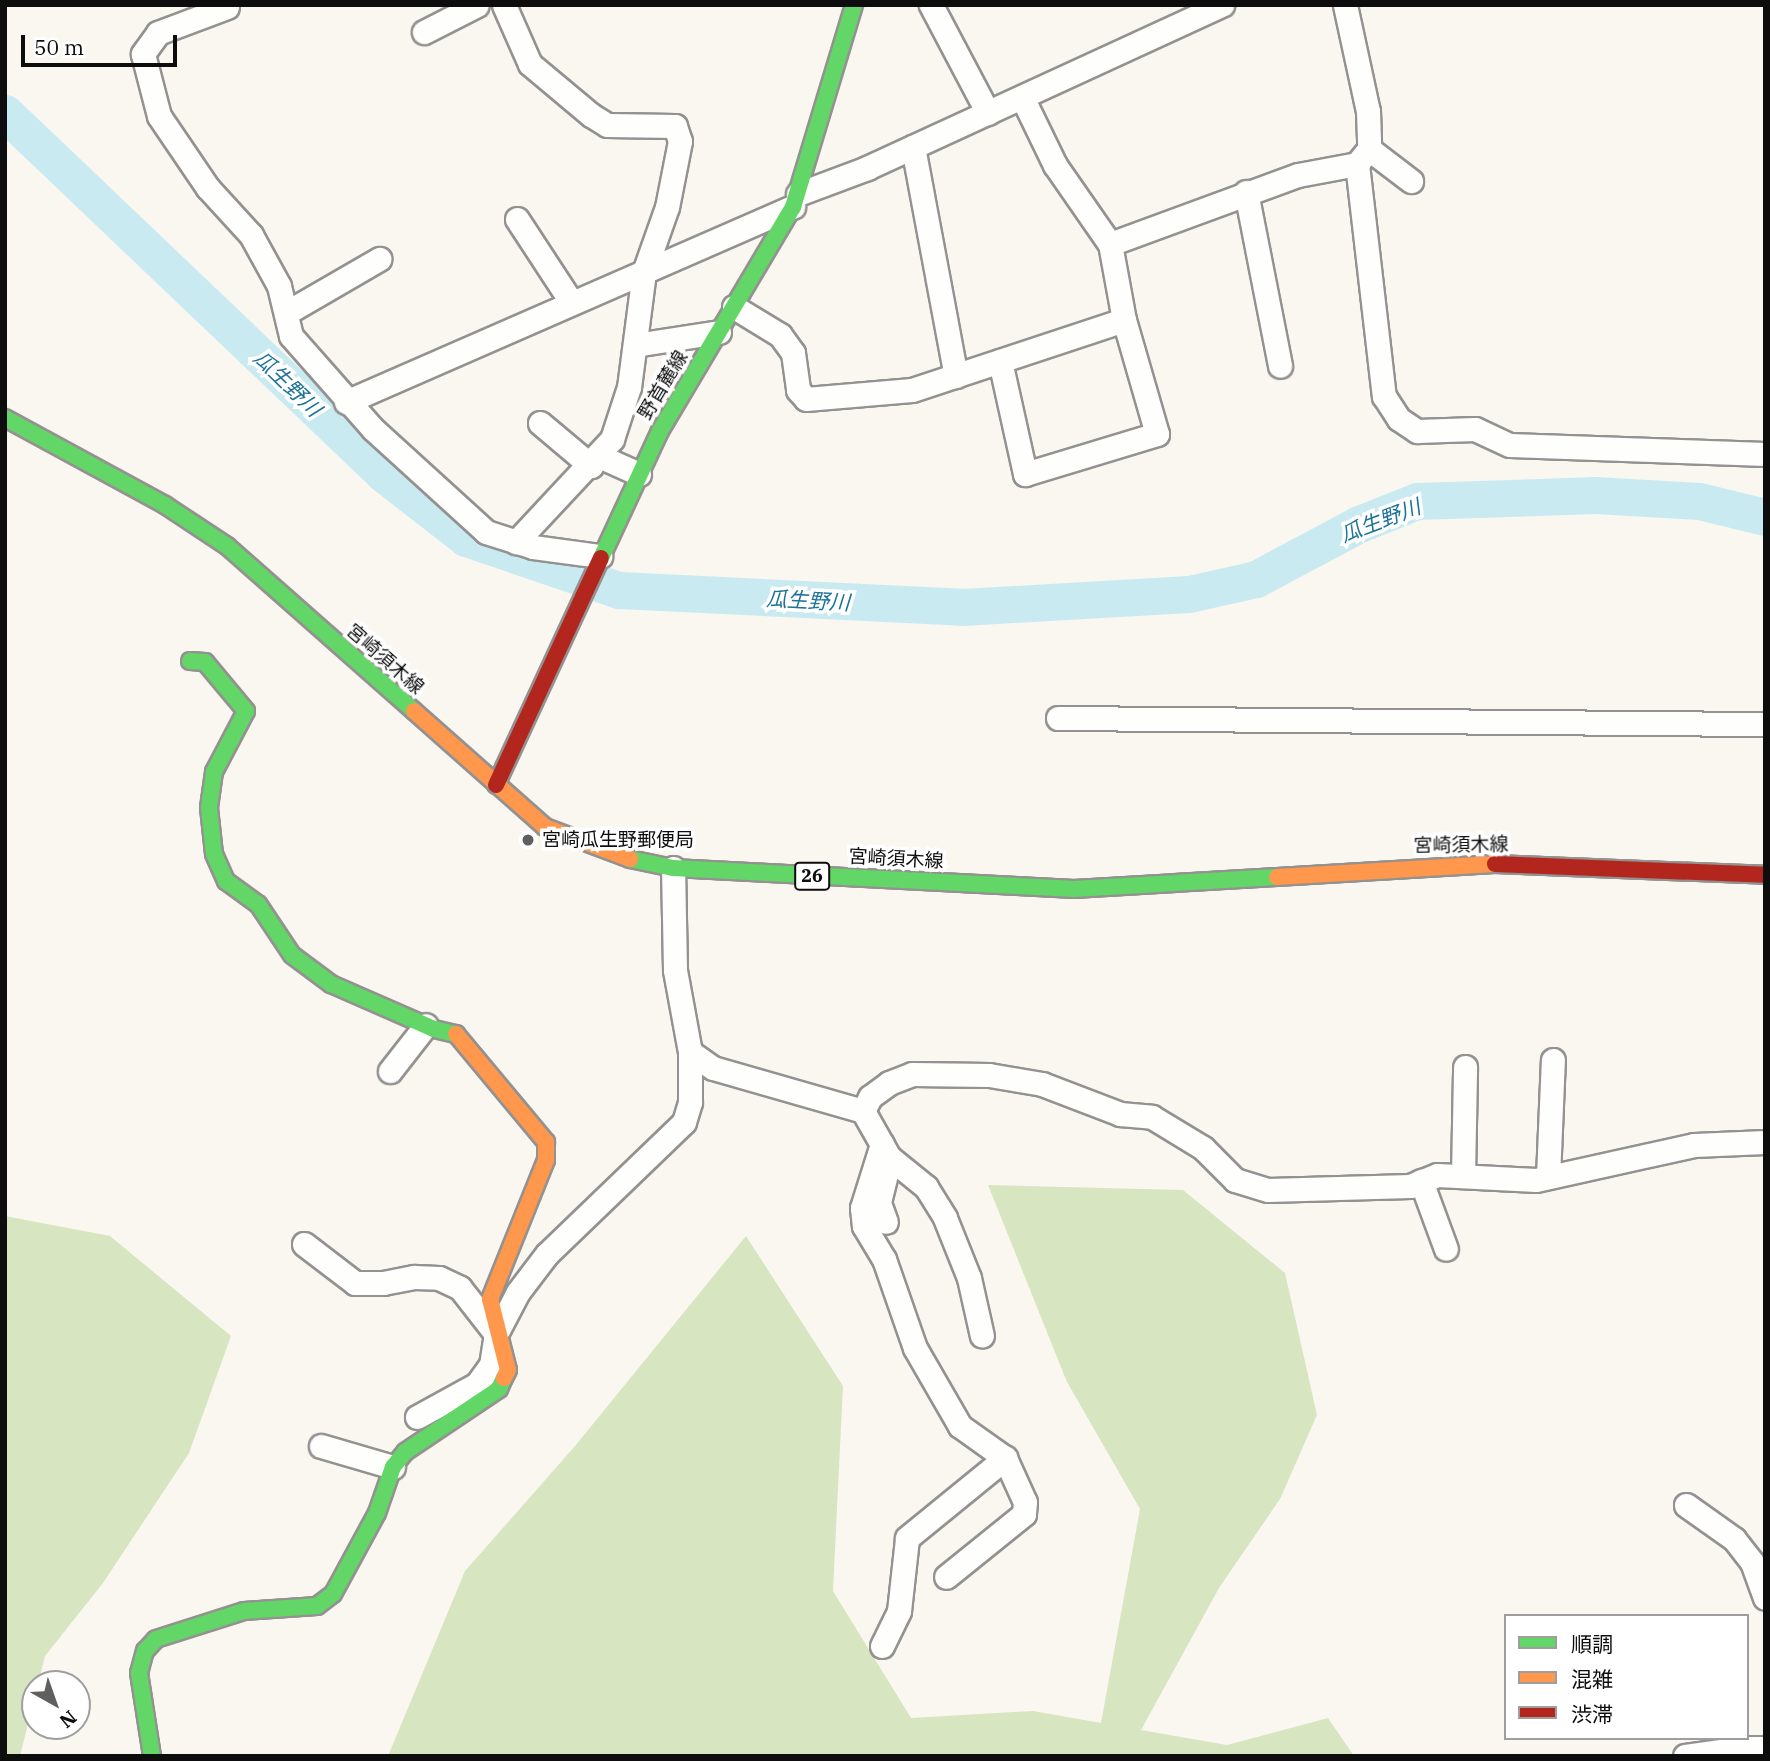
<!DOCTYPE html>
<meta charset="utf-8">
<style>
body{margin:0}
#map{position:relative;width:1770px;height:1761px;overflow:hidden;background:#faf7f1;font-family:"IBM Plex Serif","Noto Sans JP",serif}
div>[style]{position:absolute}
.forest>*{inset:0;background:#d8e5c1}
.river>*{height:37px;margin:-18.5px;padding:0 18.5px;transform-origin:18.5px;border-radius:18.5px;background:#caeaf2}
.roads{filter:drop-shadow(2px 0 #949290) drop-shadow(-2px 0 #949290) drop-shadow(0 2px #949290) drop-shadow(0 -2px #949290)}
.street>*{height:23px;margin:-11.5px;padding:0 11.5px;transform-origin:11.5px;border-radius:11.5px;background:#fefefd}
.fast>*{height:16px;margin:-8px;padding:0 8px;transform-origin:8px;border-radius:8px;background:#63d668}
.slow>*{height:16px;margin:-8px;padding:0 8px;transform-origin:8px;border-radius:8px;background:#ff974d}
.jam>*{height:16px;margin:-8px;padding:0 8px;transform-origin:8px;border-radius:8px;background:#b3261e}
.dots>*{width:19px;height:19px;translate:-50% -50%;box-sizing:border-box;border:4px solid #fff;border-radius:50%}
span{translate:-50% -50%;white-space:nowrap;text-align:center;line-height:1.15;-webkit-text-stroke:7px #fff;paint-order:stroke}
.shield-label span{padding:2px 5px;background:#fff;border:2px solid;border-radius:5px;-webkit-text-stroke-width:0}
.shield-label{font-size:18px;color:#0d0d0d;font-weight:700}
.street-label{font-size:19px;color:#0d0d0d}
.poi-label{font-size:19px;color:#0d0d0d}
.left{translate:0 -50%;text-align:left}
.water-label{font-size:21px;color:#1d7397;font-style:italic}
.frame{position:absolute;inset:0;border:7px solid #0d0d0d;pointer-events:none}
.legend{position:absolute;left:1504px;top:1614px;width:245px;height:126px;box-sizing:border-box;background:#fff;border:2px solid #9e9e9e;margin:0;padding:9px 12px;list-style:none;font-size:21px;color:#0d0d0d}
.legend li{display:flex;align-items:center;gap:14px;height:35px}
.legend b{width:35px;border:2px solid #9e9e9e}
.north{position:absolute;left:21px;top:1670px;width:70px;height:70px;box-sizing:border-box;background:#fff;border:2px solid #9e9e9e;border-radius:50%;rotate:140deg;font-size:19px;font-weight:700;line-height:28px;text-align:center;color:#0d0d0d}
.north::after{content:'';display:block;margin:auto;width:24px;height:32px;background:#605f5d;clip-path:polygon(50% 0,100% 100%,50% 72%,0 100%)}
.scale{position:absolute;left:21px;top:35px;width:156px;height:32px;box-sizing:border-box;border:4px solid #0d0d0d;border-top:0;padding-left:9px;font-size:21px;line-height:24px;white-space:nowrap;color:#0d0d0d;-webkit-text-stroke:5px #fff;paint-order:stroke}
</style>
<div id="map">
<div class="forest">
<i style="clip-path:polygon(988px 1185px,1183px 1190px,1285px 1273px,1317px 1415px,1280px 1499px,1219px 1588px,1141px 1730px,1227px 1745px,1328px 1718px,1354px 1756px,388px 1756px,465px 1571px,575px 1446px,746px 1236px,843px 1386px,833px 1591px,911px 1718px,1033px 1711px,1101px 1723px,1140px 1509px,1067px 1382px)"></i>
<i style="clip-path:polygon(5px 1216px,110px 1236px,231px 1336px,189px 1453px,103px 1583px,45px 1656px,20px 1756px,5px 1756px)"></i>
</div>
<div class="river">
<i style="left:5px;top:113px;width:525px;rotate:43.61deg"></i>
<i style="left:385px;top:475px;width:103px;rotate:37.9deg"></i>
<i style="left:466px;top:538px;width:162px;rotate:18.8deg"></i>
<i style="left:619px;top:590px;width:343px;rotate:2.8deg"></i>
<i style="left:962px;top:607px;width:227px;rotate:-3.3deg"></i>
<i style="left:1189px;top:594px;width:69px;rotate:-12.6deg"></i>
<i style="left:1256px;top:579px;width:115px;rotate:-28.1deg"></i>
<i style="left:1357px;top:525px;width:65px;rotate:-21.8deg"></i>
<i style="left:1417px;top:501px;width:178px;rotate:-1.9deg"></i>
<i style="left:1595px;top:495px;width:104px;rotate:3.3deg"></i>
<i style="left:1699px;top:501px;width:68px;rotate:13.6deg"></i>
</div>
<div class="roads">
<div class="street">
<i style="left:504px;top:5px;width:64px;rotate:66.2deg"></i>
<i style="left:530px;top:64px;width:80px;rotate:39.9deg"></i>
<i style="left:591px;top:115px;width:19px;rotate:32deg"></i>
<i style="left:607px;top:125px;width:68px;rotate:0.8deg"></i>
<i style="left:675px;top:126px;width:16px;rotate:72deg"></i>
<i style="left:680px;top:141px;width:67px;rotate:101.1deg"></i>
<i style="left:667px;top:207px;width:69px;rotate:109.5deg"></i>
<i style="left:644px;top:272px;width:116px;rotate:97.4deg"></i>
<i style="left:629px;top:387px;width:55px;rotate:108.1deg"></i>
<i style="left:612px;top:439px;width:141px;rotate:133deg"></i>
<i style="left:931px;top:5px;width:122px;rotate:62.2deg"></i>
<i style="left:1345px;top:5px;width:108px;rotate:77.8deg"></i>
<i style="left:1368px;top:111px;width:38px;rotate:88deg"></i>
<i style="left:1369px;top:149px;width:19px;rotate:129deg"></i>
<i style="left:1357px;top:164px;width:234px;rotate:83.4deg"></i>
<i style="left:1384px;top:396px;width:27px;rotate:57deg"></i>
<i style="left:1399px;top:419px;width:22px;rotate:34deg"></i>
<i style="left:1417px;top:431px;width:58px;rotate:-2deg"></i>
<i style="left:1475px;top:429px;width:38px;rotate:25deg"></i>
<i style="left:1510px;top:445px;width:255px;rotate:2deg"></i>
<i style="left:227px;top:7px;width:74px;rotate:159.4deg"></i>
<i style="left:158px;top:33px;width:26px;rotate:126deg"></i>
<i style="left:143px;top:54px;width:64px;rotate:75.5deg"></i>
<i style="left:159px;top:116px;width:87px;rotate:55.8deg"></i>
<i style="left:208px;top:188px;width:64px;rotate:47.5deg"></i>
<i style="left:251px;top:235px;width:58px;rotate:61.2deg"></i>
<i style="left:279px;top:286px;width:51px;rotate:76.5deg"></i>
<i style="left:291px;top:336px;width:124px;rotate:48.6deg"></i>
<i style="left:373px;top:429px;width:153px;rotate:42.3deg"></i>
<i style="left:486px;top:532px;width:49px;rotate:17.7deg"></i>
<i style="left:533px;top:547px;width:68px;rotate:7.7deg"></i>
<i style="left:424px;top:32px;width:59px;rotate:-27deg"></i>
<i style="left:1022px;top:97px;width:76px;rotate:64.1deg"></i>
<i style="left:1055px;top:165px;width:96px;rotate:55.2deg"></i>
<i style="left:1110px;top:244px;width:200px;rotate:-20.2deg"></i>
<i style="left:1298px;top:175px;width:60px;rotate:-10.6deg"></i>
<i style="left:913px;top:147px;width:233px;rotate:79.4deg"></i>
<i style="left:1369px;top:149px;width:53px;rotate:37.3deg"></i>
<i style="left:1246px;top:192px;width:177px;rotate:78.9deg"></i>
<i style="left:798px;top:194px;width:74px;rotate:-20.6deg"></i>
<i style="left:867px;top:168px;width:391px;rotate:-24.7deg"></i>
<i style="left:517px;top:219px;width:100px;rotate:56.8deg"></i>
<i style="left:734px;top:307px;width:54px;rotate:31.3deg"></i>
<i style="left:780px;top:335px;width:22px;rotate:54deg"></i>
<i style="left:793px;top:353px;width:37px;rotate:82deg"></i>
<i style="left:798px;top:390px;width:12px;rotate:48deg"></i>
<i style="left:806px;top:399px;width:106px;rotate:-4.9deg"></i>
<i style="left:912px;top:390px;width:223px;rotate:-18.3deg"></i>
<i style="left:286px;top:313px;width:108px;rotate:-30.1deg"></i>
<i style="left:635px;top:345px;width:85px;rotate:-8.8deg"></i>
<i style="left:1000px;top:361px;width:116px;rotate:77.5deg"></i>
<i style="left:1025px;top:474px;width:138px;rotate:-16.9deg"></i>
<i style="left:1157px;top:434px;width:119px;rotate:-106.1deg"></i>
<i style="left:1124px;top:320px;width:77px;rotate:-100.4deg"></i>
<i style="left:346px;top:402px;width:488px;rotate:-23.6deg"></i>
<i style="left:540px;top:423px;width:67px;rotate:40.1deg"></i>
<i style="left:599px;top:456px;width:44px;rotate:24.2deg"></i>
<i style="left:1058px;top:718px;width:707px;rotate:0.49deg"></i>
<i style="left:690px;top:1052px;width:28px;rotate:35deg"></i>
<i style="left:713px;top:1068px;width:156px;rotate:16deg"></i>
<i style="left:863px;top:1111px;width:16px;rotate:-63deg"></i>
<i style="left:870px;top:1097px;width:24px;rotate:-36deg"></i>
<i style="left:889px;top:1083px;width:25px;rotate:-21deg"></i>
<i style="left:912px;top:1074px;width:77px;rotate:0.7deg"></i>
<i style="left:989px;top:1075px;width:54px;rotate:9.6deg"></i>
<i style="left:1042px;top:1084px;width:84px;rotate:21deg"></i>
<i style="left:1120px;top:1114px;width:32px;rotate:5deg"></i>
<i style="left:1152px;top:1117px;width:60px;rotate:31.3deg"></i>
<i style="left:1203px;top:1148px;width:45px;rotate:45deg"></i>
<i style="left:1235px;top:1180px;width:34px;rotate:17deg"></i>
<i style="left:1268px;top:1190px;width:142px;rotate:-1.6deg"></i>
<i style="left:1410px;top:1186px;width:29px;rotate:-22deg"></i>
<i style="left:1437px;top:1175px;width:99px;rotate:2.9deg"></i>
<i style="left:1536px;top:1180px;width:162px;rotate:-12.5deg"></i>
<i style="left:1694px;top:1145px;width:71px;rotate:-2.4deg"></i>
<i style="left:390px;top:1071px;width:58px;rotate:-52deg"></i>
<i style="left:863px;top:1111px;width:53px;rotate:60.5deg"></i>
<i style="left:889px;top:1157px;width:48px;rotate:39deg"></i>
<i style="left:926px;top:1187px;width:36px;rotate:58deg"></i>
<i style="left:945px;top:1218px;width:65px;rotate:68.2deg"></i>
<i style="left:969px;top:1278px;width:59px;rotate:77.4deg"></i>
<i style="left:882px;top:1144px;width:67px;rotate:107.4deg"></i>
<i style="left:862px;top:1208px;width:18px;rotate:84deg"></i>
<i style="left:864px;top:1226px;width:39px;rotate:59deg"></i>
<i style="left:884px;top:1259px;width:94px;rotate:70.8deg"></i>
<i style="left:915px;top:1348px;width:90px;rotate:60deg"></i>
<i style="left:960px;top:1426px;width:55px;rotate:35.4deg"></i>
<i style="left:1005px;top:1458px;width:48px;rotate:65.6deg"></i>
<i style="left:1025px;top:1502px;width:12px;rotate:95deg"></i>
<i style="left:1024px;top:1514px;width:100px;rotate:141.1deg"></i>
<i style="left:886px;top:1174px;width:30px;rotate:104deg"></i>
<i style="left:879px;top:1203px;width:20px;rotate:70deg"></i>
<i style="left:1463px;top:1176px;width:109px;rotate:-88.9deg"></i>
<i style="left:1548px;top:1177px;width:117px;rotate:-87.6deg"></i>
<i style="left:1421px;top:1181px;width:72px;rotate:69.8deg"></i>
<i style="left:304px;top:1244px;width:64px;rotate:37.4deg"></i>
<i style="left:355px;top:1283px;width:28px"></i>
<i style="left:383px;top:1283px;width:32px;rotate:-11deg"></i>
<i style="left:414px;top:1277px;width:25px;rotate:2deg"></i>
<i style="left:439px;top:1278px;width:23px;rotate:25deg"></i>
<i style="left:460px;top:1288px;width:58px;rotate:52deg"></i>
<i style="left:417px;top:1417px;width:68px;rotate:-28.8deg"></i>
<i style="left:477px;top:1384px;width:24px;rotate:-54deg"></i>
<i style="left:491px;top:1365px;width:31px;rotate:-81deg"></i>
<i style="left:496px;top:1334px;width:47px;rotate:-62.4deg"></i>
<i style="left:518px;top:1292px;width:48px;rotate:-52.7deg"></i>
<i style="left:547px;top:1254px;width:190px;rotate:-43.9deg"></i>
<i style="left:684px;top:1122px;width:21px;rotate:-73deg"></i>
<i style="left:690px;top:1102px;width:50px;rotate:-90deg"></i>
<i style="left:690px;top:1052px;width:83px;rotate:-100.4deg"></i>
<i style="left:675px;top:970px;width:102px;rotate:-91.1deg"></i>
<i style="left:321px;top:1446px;width:75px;rotate:16.3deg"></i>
<i style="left:1686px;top:1505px;width:59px;rotate:35.3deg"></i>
<i style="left:1734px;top:1539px;width:29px;rotate:52deg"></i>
<i style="left:1752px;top:1562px;width:38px;rotate:70deg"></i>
<i style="left:882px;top:1646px;width:39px;rotate:-64deg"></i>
<i style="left:899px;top:1611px;width:73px;rotate:-83.7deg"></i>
<i style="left:907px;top:1538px;width:127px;rotate:-39.2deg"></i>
<i style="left:1685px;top:1756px;width:58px;rotate:-8deg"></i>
<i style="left:1743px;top:1756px;width:8px;rotate:-97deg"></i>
<i style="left:1742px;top:1748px;width:23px"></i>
</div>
<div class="fast">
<i style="left:5px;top:418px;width:182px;rotate:28.5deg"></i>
<i style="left:165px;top:505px;width:74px;rotate:33.5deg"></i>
<i style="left:227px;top:546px;width:249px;rotate:41.4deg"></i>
<i style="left:601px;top:558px;width:140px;rotate:-65.1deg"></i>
<i style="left:660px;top:431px;width:261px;rotate:-59.3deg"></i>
<i style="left:793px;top:207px;width:211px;rotate:-73.2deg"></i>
<i style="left:190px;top:661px;width:15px;rotate:4deg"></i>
<i style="left:205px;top:662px;width:64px;rotate:50.1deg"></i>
<i style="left:246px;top:711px;width:69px;rotate:117.7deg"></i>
<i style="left:214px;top:772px;width:36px;rotate:98deg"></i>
<i style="left:209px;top:808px;width:46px;rotate:83.8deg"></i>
<i style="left:214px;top:854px;width:30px;rotate:66deg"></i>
<i style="left:226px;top:881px;width:39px;rotate:36deg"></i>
<i style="left:258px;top:904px;width:61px;rotate:56.3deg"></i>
<i style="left:292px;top:955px;width:49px;rotate:36.6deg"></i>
<i style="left:331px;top:984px;width:112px;rotate:23.6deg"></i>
<i style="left:434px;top:1029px;width:23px;rotate:13deg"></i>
<i style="left:630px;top:859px;width:44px;rotate:11.8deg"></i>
<i style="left:673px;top:868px;width:402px;rotate:3deg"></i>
<i style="left:1074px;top:889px;width:203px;rotate:-3.4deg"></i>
<i style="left:152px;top:1756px;width:84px;rotate:-98.9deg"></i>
<i style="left:139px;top:1673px;width:23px;rotate:-75deg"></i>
<i style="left:145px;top:1651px;width:16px;rotate:-47deg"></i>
<i style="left:156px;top:1639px;width:92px;rotate:-17.7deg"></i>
<i style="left:244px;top:1611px;width:73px;rotate:-3.9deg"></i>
<i style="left:317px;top:1606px;width:20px;rotate:-37deg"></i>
<i style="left:333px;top:1594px;width:92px;rotate:-61.5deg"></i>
<i style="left:377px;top:1513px;width:49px;rotate:-70.8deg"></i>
<i style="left:393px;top:1467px;width:19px;rotate:-51deg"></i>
<i style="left:405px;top:1452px;width:113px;rotate:-33.8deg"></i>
<i style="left:499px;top:1389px;width:12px;rotate:-66deg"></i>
</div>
<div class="slow">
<i style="left:414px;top:711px;width:175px;rotate:41.5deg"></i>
<i style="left:545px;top:827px;width:91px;rotate:20.6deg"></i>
<i style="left:1277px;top:877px;width:218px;rotate:-3.4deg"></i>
<i style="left:456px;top:1034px;width:141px;rotate:50.2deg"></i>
<i style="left:546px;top:1142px;width:18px;rotate:90deg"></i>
<i style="left:546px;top:1160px;width:150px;rotate:111.9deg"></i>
<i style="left:490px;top:1299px;width:73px;rotate:75.8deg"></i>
<i style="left:508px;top:1370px;width:9px;rotate:117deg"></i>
</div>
<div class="jam">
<i style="left:496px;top:785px;width:250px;rotate:-65.2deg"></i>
<i style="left:1495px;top:864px;width:270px;rotate:2.3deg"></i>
</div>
</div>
<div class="dots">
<i style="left:528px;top:840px;background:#605f5d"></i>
</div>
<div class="shield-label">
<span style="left:812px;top:876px">26</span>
</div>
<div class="street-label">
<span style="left:663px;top:385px;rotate:-59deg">野首麓線</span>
<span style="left:385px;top:659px;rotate:41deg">宮崎須木線</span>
<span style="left:1461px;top:845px;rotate:-1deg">宮崎須木線</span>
<span style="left:896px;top:859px;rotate:3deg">宮崎須木線</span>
</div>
<div class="poi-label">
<span class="left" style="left:542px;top:840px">宮崎瓜生野郵便局</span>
</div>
<div class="water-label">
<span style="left:288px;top:383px;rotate:44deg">瓜生野川</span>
<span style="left:1380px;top:520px;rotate:-21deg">瓜生野川</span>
<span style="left:808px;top:600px;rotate:3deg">瓜生野川</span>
</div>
<div class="frame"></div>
<ul class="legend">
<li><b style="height:9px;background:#63d668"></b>順調</li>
<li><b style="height:9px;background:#ff974d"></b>混雑</li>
<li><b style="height:9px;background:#b3261e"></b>渋滞</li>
</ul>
<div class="north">N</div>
<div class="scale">50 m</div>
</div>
